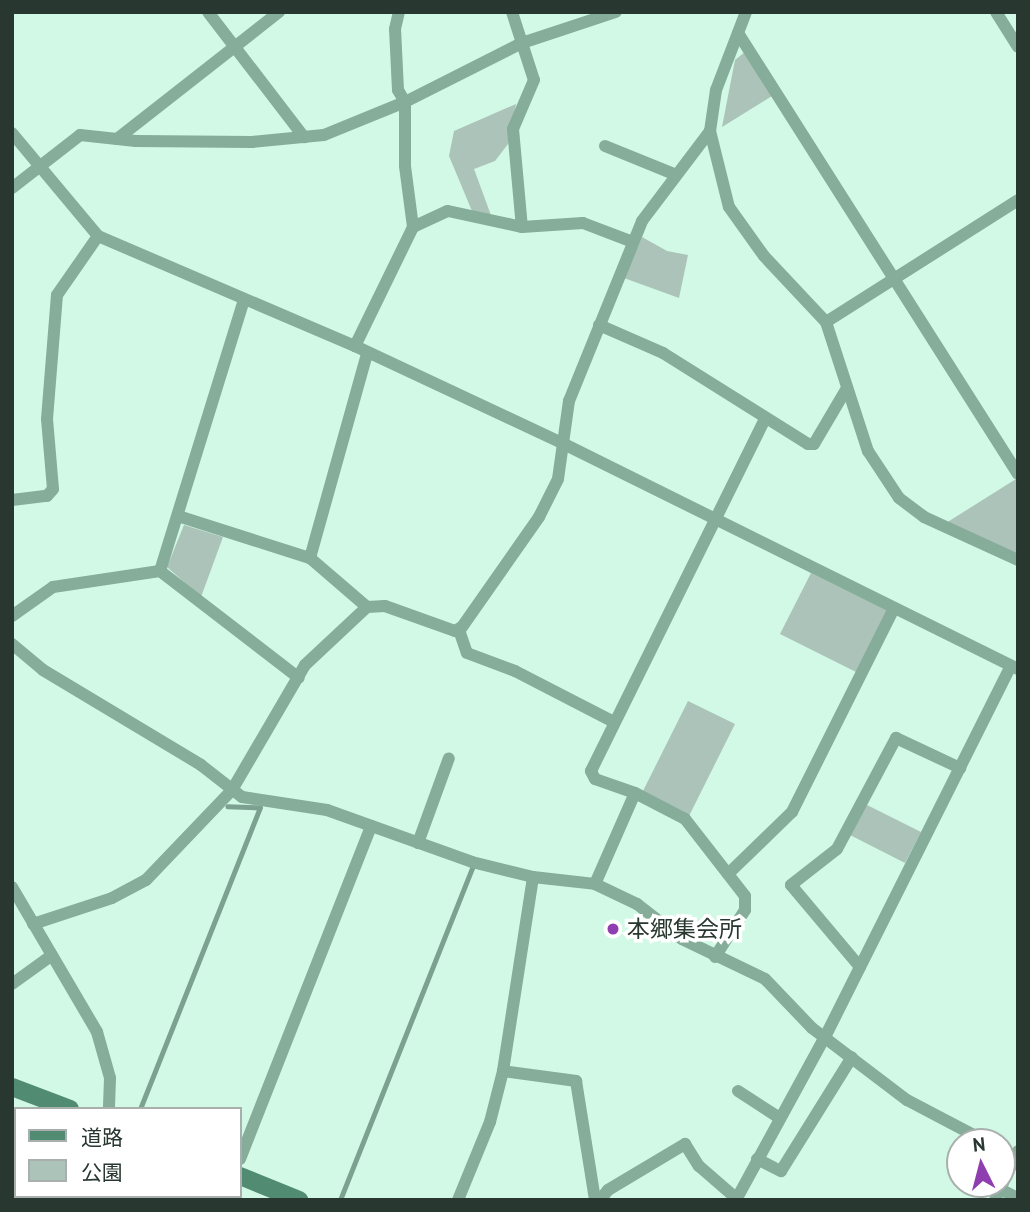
<!DOCTYPE html>
<meta charset="utf-8">
<style>
body{margin:0}
#map{position:relative;width:1030px;height:1212px;overflow:hidden;background:#d2f9e6;font-family:"PT Sans","Noto Sans JP",sans-serif}
div>[style]{position:absolute}
.green>*{inset:0;background:#abc3b8}
.stream>*{height:4.5px;margin:-2.25px;padding:0 2.25px;transform-origin:2.25px;border-radius:2.25px;background:#7ca190}
.street>*{height:12px;margin:-6px;padding:0 6px;transform-origin:6px;border-radius:6px;background:#86ac9a}
.secondary>*{height:18px;margin:-9px;padding:0 9px;transform-origin:9px;border-radius:9px;background:#508b72}
.dots>*{width:19px;height:19px;translate:-50% -50%;box-sizing:border-box;border:4px solid #fff;border-radius:50%}
span{translate:-50% -50%;white-space:nowrap;text-align:center;line-height:1.15;-webkit-text-stroke:7px #fff;paint-order:stroke}
.poi-label{font-size:23px;color:#283730}
.left{translate:0 -50%;text-align:left}
.frame{position:absolute;inset:0;border:14px solid #283730;pointer-events:none}
.legend{position:absolute;left:14px;top:1107px;width:228px;height:91px;box-sizing:border-box;background:#fff;border:2px solid #a9afac;margin:0;padding:9px 12px;list-style:none;font-size:21px;color:#283730}
.legend li{display:flex;align-items:center;gap:14px;height:35px}
.legend b{width:35px;border:2px solid #a9afac}
.north{position:absolute;left:946px;top:1128px;width:70px;height:70px;box-sizing:border-box;background:#fff;border:2px solid #a9afac;border-radius:50%;rotate:354deg;font-size:19px;font-weight:700;line-height:28px;text-align:center;color:#283730}
.north::after{content:'';display:block;margin:auto;width:24px;height:32px;background:#8e3eae;clip-path:polygon(50% 0,100% 100%,50% 72%,0 100%)}
</style>
<div id="map">
<div class="green">
<i style="clip-path:polygon(745px 52px,772px 96px,722px 127px,735px 60px)"></i>
<i style="clip-path:polygon(516px 104px,508px 144px,495px 161px,474px 169px,492px 218px,472px 211px,449px 156px,454px 131px)"></i>
<i style="clip-path:polygon(642px 237px,667px 251px,688px 255px,679px 298px,624px 278px)"></i>
<i style="clip-path:polygon(1016px 479px,1018px 556px,946px 523px)"></i>
<i style="clip-path:polygon(184px 525px,223px 537px,201px 597px,167px 567px)"></i>
<i style="clip-path:polygon(811px 573px,888px 611px,858px 673px,780px 634px)"></i>
<i style="clip-path:polygon(688px 701px,735px 724px,689px 816px,643px 791px)"></i>
<i style="clip-path:polygon(865px 804px,921px 832px,905px 863px,850px 835px)"></i>
</div>
<div class="stream">
<i style="left:140px;top:1109px;width:324px;rotate:-68.3deg"></i>
<i style="left:260px;top:808px;width:32px;rotate:-178deg"></i>
<i style="left:340px;top:1200px;width:357px;rotate:-68.3deg"></i>
</div>
<div class="street">
<i style="left:208px;top:12px;width:158px;rotate:52.5deg"></i>
<i style="left:512px;top:12px;width:71px;rotate:72.1deg"></i>
<i style="left:534px;top:80px;width:53px;rotate:113.2deg"></i>
<i style="left:513px;top:129px;width:98px;rotate:84.8deg"></i>
<i style="left:522px;top:227px;width:61px;rotate:-3.8deg"></i>
<i style="left:583px;top:223px;width:53px;rotate:20.8deg"></i>
<i style="left:746px;top:12px;width:84px;rotate:111deg"></i>
<i style="left:716px;top:90px;width:41px;rotate:98.3deg"></i>
<i style="left:710px;top:131px;width:78px;rotate:76deg"></i>
<i style="left:729px;top:207px;width:60px;rotate:54.5deg"></i>
<i style="left:764px;top:256px;width:91px;rotate:46.8deg"></i>
<i style="left:826px;top:322px;width:136px;rotate:72deg"></i>
<i style="left:868px;top:451px;width:56px;rotate:56.6deg"></i>
<i style="left:899px;top:498px;width:31px;rotate:37deg"></i>
<i style="left:924px;top:517px;width:103px;rotate:24.6deg"></i>
<i style="left:996px;top:12px;width:41px;rotate:57.8deg"></i>
<i style="left:738px;top:33px;width:522px;rotate:57.59deg"></i>
<i style="left:12px;top:133px;width:134px;rotate:50.1deg"></i>
<i style="left:98px;top:236px;width:280px;rotate:23.2deg"></i>
<i style="left:355px;top:346px;width:233px;rotate:25.1deg"></i>
<i style="left:566px;top:445px;width:504px;rotate:26.36deg"></i>
<i style="left:117px;top:139px;width:206px;rotate:-38.1deg"></i>
<i style="left:605px;top:146px;width:74px;rotate:22.1deg"></i>
<i style="left:12px;top:188px;width:86px;rotate:-37.9deg"></i>
<i style="left:80px;top:135px;width:56px;rotate:6.1deg"></i>
<i style="left:136px;top:141px;width:116px;rotate:0.5deg"></i>
<i style="left:252px;top:142px;width:72px;rotate:-5.6deg"></i>
<i style="left:324px;top:135px;width:87px;rotate:-22.2deg"></i>
<i style="left:405px;top:102px;width:131px;rotate:-26.8deg"></i>
<i style="left:522px;top:43px;width:99px;rotate:-18.3deg"></i>
<i style="left:413px;top:227px;width:38px;rotate:-25deg"></i>
<i style="left:448px;top:211px;width:76px;rotate:12.2deg"></i>
<i style="left:826px;top:322px;width:227px;rotate:-32.4deg"></i>
<i style="left:599px;top:325px;width:70px;rotate:23.6deg"></i>
<i style="left:663px;top:353px;width:171px;rotate:32.1deg"></i>
<i style="left:808px;top:444px;width:6px"></i>
<i style="left:814px;top:444px;width:65px;rotate:-59.5deg"></i>
<i style="left:355px;top:346px;width:132px;rotate:-64deg"></i>
<i style="left:413px;top:227px;width:62px;rotate:-97.5deg"></i>
<i style="left:405px;top:166px;width:64px;rotate:-90deg"></i>
<i style="left:405px;top:102px;width:14px;rotate:-120deg"></i>
<i style="left:398px;top:90px;width:61px;rotate:-92.8deg"></i>
<i style="left:395px;top:29px;width:17px;rotate:-77deg"></i>
<i style="left:12px;top:500px;width:35px;rotate:-7deg"></i>
<i style="left:47px;top:496px;width:9px;rotate:-49deg"></i>
<i style="left:53px;top:489px;width:70px;rotate:-94.9deg"></i>
<i style="left:47px;top:419px;width:124px;rotate:-85.4deg"></i>
<i style="left:57px;top:295px;width:72px;rotate:-55.2deg"></i>
<i style="left:178px;top:516px;width:139px;rotate:17.7deg"></i>
<i style="left:310px;top:558px;width:75px;rotate:40.7deg"></i>
<i style="left:310px;top:558px;width:212px;rotate:-74.4deg"></i>
<i style="left:160px;top:571px;width:284px;rotate:-72.8deg"></i>
<i style="left:12px;top:616px;width:50px;rotate:-35.3deg"></i>
<i style="left:53px;top:587px;width:108px;rotate:-8.5deg"></i>
<i style="left:160px;top:571px;width:175px;rotate:37.6deg"></i>
<i style="left:459px;top:630px;width:24px;rotate:71deg"></i>
<i style="left:467px;top:653px;width:51px;rotate:20.6deg"></i>
<i style="left:515px;top:671px;width:111px;rotate:27.3deg"></i>
<i style="left:12px;top:644px;width:40px;rotate:40deg"></i>
<i style="left:43px;top:670px;width:184px;rotate:31deg"></i>
<i style="left:201px;top:765px;width:52px;rotate:38deg"></i>
<i style="left:242px;top:797px;width:86px;rotate:8.7deg"></i>
<i style="left:327px;top:810px;width:154px;rotate:19.7deg"></i>
<i style="left:472px;top:862px;width:63px;rotate:13.8deg"></i>
<i style="left:533px;top:877px;width:62px;rotate:6.4deg"></i>
<i style="left:595px;top:884px;width:47px;rotate:25.5deg"></i>
<i style="left:637px;top:904px;width:57px;rotate:37.9deg"></i>
<i style="left:682px;top:939px;width:92px;rotate:25.7deg"></i>
<i style="left:765px;top:979px;width:68px;rotate:46.2deg"></i>
<i style="left:812px;top:1028px;width:119px;rotate:37.2deg"></i>
<i style="left:907px;top:1100px;width:90px;rotate:27.7deg"></i>
<i style="left:418px;top:843px;width:90px;rotate:-70deg"></i>
<i style="left:728px;top:874px;width:89px;rotate:-44.1deg"></i>
<i style="left:792px;top:812px;width:228px;rotate:-63.4deg"></i>
<i style="left:595px;top:884px;width:99px;rotate:-66.3deg"></i>
<i style="left:12px;top:887px;width:168px;rotate:59.6deg"></i>
<i style="left:97px;top:1032px;width:48px;rotate:74.2deg"></i>
<i style="left:110px;top:1078px;width:31px;rotate:92deg"></i>
<i style="left:33px;top:924px;width:83px;rotate:-18.2deg"></i>
<i style="left:112px;top:898px;width:38px;rotate:-28deg"></i>
<i style="left:146px;top:880px;width:124px;rotate:-46.3deg"></i>
<i style="left:232px;top:790px;width:145px;rotate:-59.7deg"></i>
<i style="left:305px;top:665px;width:85px;rotate:-43.1deg"></i>
<i style="left:367px;top:607px;width:18px;rotate:-3deg"></i>
<i style="left:385px;top:606px;width:74px;rotate:19.7deg"></i>
<i style="left:455px;top:631px;width:8px;rotate:-30deg"></i>
<i style="left:462px;top:627px;width:134px;rotate:-55deg"></i>
<i style="left:539px;top:517px;width:42px;rotate:-63.4deg"></i>
<i style="left:558px;top:479px;width:79px;rotate:-82deg"></i>
<i style="left:569px;top:401px;width:194px;rotate:-67.9deg"></i>
<i style="left:642px;top:221px;width:113px;rotate:-52.9deg"></i>
<i style="left:715px;top:957px;width:56px;rotate:-57.4deg"></i>
<i style="left:745px;top:910px;width:14px;rotate:-90deg"></i>
<i style="left:745px;top:896px;width:98px;rotate:-127.9deg"></i>
<i style="left:685px;top:819px;width:56px;rotate:-152.5deg"></i>
<i style="left:635px;top:793px;width:42px;rotate:-160.7deg"></i>
<i style="left:595px;top:779px;width:9px;rotate:-117deg"></i>
<i style="left:591px;top:771px;width:393px;rotate:-63.7deg"></i>
<i style="left:860px;top:967px;width:107px;rotate:-130.1deg"></i>
<i style="left:791px;top:885px;width:58px;rotate:-38deg"></i>
<i style="left:837px;top:849px;width:126px;rotate:-62deg"></i>
<i style="left:896px;top:738px;width:71px;rotate:25.1deg"></i>
<i style="left:12px;top:984px;width:49px;rotate:-35.9deg"></i>
<i style="left:503px;top:1071px;width:74px;rotate:7.8deg"></i>
<i style="left:576px;top:1081px;width:121px;rotate:80.9deg"></i>
<i style="left:738px;top:1091px;width:48px;rotate:33deg"></i>
<i style="left:1002px;top:1150px;width:14px;rotate:25deg"></i>
<i style="left:240px;top:1159px;width:358px;rotate:-68.5deg"></i>
<i style="left:757px;top:1159px;width:27px;rotate:27deg"></i>
<i style="left:781px;top:1171px;width:134px;rotate:-58.1deg"></i>
<i style="left:1000px;top:1189px;width:20px;rotate:27deg"></i>
<i style="left:458px;top:1200px;width:84px;rotate:-67.7deg"></i>
<i style="left:490px;top:1122px;width:53px;rotate:-75.7deg"></i>
<i style="left:503px;top:1071px;width:196px;rotate:-81.2deg"></i>
<i style="left:600px;top:1200px;width:13px;rotate:-51deg"></i>
<i style="left:608px;top:1190px;width:90px;rotate:-30.9deg"></i>
<i style="left:685px;top:1144px;width:26px;rotate:58deg"></i>
<i style="left:699px;top:1166px;width:50px;rotate:41deg"></i>
<i style="left:736px;top:1200px;width:186px;rotate:-61.4deg"></i>
<i style="left:825px;top:1037px;width:415px;rotate:-63.4deg"></i>
<i style="left:995px;top:1200px;width:54px;rotate:-64.9deg"></i>
</div>
<div class="secondary">
<i style="left:12px;top:1087px;width:62px;rotate:20.8deg"></i>
<i style="left:240px;top:1176px;width:64px;rotate:22.1deg"></i>
</div>
<div class="dots">
<i style="left:613px;top:929px;background:#8e3eae"></i>
</div>
<div class="poi-label">
<span class="left" style="left:627px;top:929px">本郷集会所</span>
</div>
<div class="frame"></div>
<ul class="legend">
<li><b style="height:9px;background:#508b72"></b>道路</li>
<li><b style="height:19px;background:#abc3b8"></b>公園</li>
</ul>
<div class="north">N</div>
</div>
